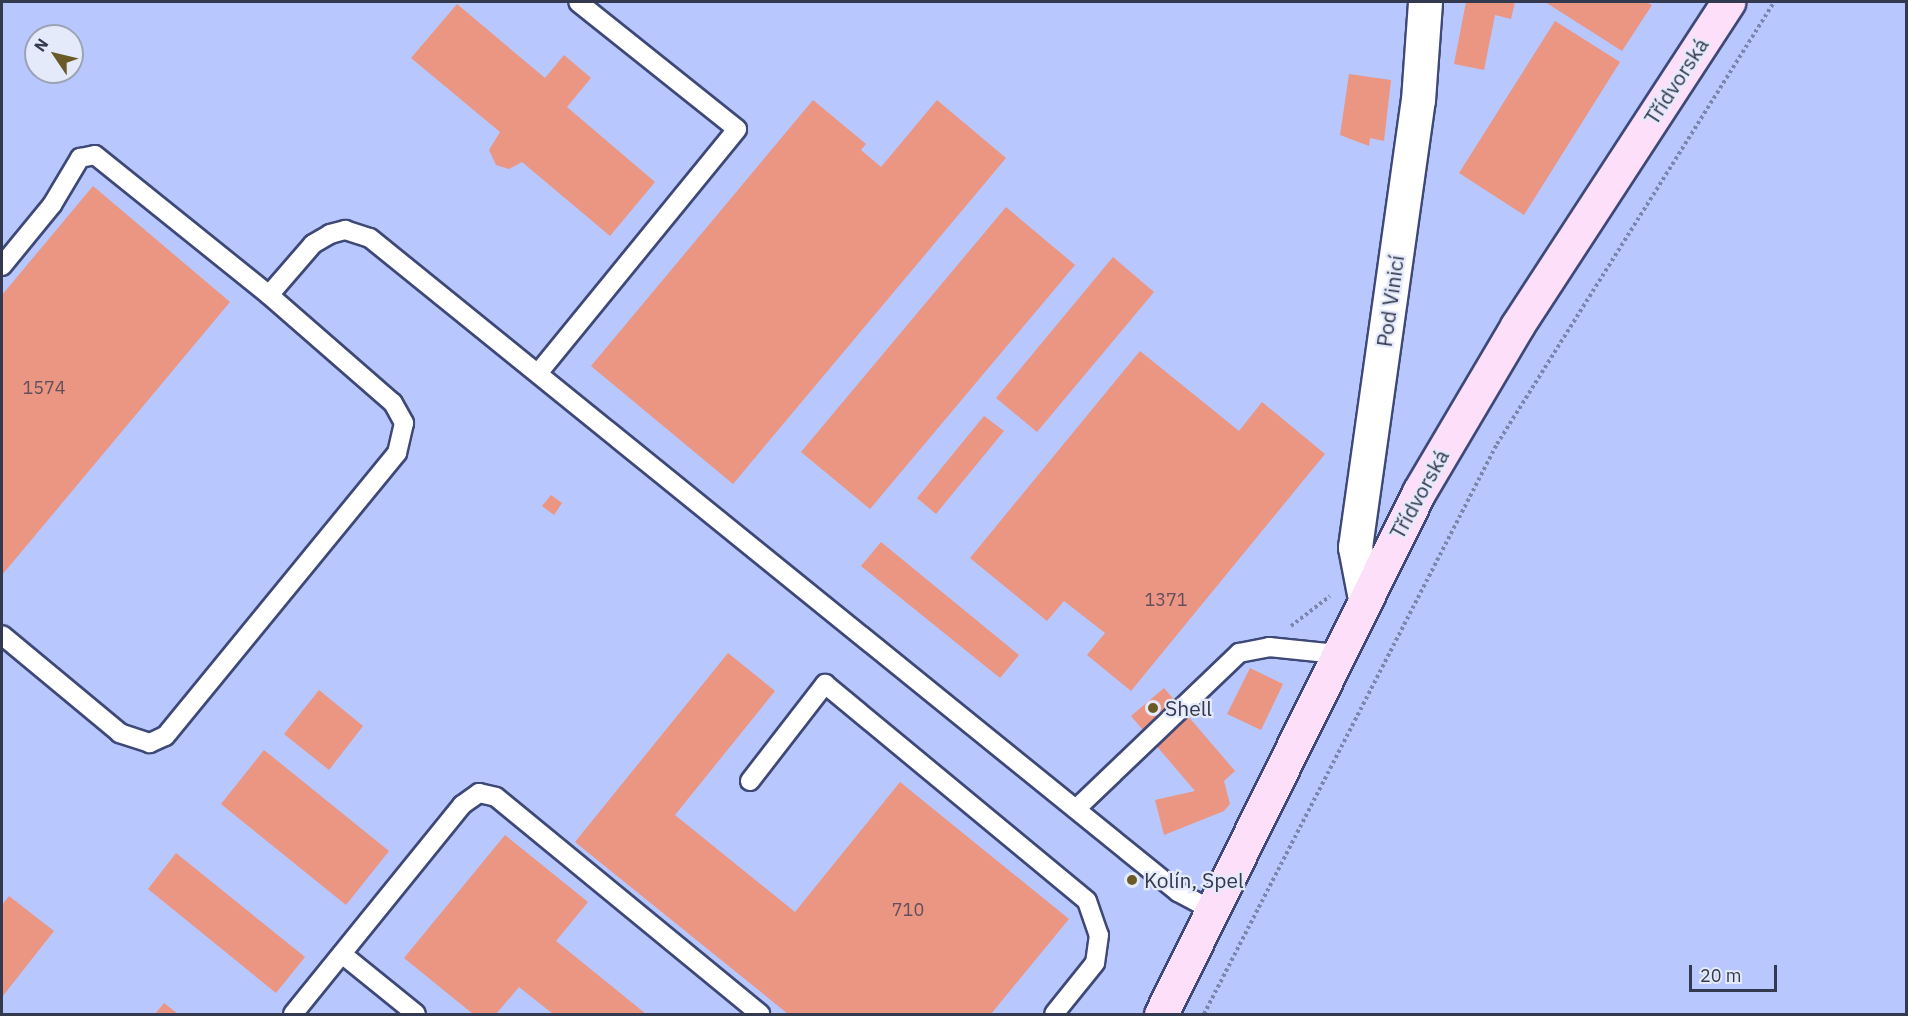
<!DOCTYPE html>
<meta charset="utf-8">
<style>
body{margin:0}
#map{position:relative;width:1908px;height:1016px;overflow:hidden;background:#b8c7fd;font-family:"IBM Plex Sans",sans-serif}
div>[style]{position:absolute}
.building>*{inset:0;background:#eb9583}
.path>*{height:4px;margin-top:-2px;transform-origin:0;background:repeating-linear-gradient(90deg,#7b86ad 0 3px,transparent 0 6px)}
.roads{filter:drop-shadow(2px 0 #3e4977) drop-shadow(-2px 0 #3e4977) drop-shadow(0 2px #3e4977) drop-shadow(0 -2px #3e4977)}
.lane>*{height:18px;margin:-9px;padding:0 9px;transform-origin:9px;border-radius:9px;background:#fff}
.street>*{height:33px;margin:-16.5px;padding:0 16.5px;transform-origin:16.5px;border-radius:16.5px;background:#fff}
.secondary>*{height:33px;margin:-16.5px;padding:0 16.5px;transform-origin:16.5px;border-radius:16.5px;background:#fedff9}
.dots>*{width:16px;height:16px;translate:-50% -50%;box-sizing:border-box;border:3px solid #e4eafa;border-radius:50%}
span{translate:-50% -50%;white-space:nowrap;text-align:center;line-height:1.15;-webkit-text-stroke:4.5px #e4eafa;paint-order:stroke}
.number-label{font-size:18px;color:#61505c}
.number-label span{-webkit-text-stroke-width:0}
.street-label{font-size:21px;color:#33394f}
.poi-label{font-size:21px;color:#33394f}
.left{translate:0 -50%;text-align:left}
.frame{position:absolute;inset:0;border:3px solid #33394f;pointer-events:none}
.north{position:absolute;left:24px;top:24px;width:60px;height:60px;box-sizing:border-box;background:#e4eafa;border:2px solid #9da3b6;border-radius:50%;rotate:305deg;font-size:16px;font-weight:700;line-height:24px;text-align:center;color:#33394f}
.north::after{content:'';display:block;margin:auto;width:21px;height:27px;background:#695a27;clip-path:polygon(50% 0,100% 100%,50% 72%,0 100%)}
.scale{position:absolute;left:1689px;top:965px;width:88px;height:27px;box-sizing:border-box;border:3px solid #33394f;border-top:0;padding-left:8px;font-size:18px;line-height:21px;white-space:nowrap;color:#33394f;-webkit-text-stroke:4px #e4eafa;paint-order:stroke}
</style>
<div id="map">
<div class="building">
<i style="clip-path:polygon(1466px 2px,1515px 2px,1511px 19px,1495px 15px,1484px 70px,1454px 64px)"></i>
<i style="clip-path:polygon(1545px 2px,1646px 2px,1652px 5px,1622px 51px)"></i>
<i style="clip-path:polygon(457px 4px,545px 78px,564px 55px,591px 78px,567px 107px,655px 182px,610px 236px,522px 162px,509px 169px,496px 165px,489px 150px,500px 132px,411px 58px)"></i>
<i style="clip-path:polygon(1555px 21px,1620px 62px,1524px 215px,1459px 173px)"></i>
<i style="clip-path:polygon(1349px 74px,1391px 80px,1384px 141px,1370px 138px,1369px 146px,1340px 135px)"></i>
<i style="clip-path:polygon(813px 100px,866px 144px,861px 150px,881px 167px,937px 100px,1006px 158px,733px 484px,591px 366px)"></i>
<i style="clip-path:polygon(93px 186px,230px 302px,2px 575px,2px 295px)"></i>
<i style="clip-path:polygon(1006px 207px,1075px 265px,870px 509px,801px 452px)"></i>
<i style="clip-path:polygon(1113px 257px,1154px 292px,1037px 432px,996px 398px)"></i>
<i style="clip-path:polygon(1140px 351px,1239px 431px,1262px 402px,1325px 454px,1131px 691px,1087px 655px,1105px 633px,1064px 601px,1047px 621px,970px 558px)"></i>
<i style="clip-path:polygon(984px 416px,1004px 431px,936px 514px,917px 498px)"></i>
<i style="clip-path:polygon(551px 495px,562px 503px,554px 515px,542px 506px)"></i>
<i style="clip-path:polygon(881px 542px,1019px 655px,1000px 678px,861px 566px)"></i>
<i style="clip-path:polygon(728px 653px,775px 691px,675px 815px,795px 912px,900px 782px,1069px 919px,991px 1014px,788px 1014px,575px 842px)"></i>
<i style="clip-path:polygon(1250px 668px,1283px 684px,1261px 730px,1227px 714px)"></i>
<i style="clip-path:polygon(1164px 688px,1235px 771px,1224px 781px,1230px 804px,1224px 811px,1164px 835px,1155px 800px,1195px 791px,1131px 716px)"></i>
<i style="clip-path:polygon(319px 690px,363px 726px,329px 770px,284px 734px)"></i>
<i style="clip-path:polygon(264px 750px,389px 851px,346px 905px,221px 804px)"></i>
<i style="clip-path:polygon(505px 835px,588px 902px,556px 941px,646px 1014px,553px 1014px,519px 987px,496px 1014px,473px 1014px,404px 958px)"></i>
<i style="clip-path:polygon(176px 853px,305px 957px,276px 993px,148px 889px)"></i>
<i style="clip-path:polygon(9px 896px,54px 931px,2px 997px,2px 905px)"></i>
<i style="clip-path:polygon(164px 1003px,178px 1014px,155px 1014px)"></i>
</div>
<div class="path">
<i style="left:1291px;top:626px;width:49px;rotate:-37.6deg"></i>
<i style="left:1204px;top:1014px;width:641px;rotate:-62.8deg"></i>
<i style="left:1497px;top:444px;width:522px;rotate:-57.92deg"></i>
</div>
<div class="roads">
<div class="lane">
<i style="left:2px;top:266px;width:79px;rotate:-50.7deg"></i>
<i style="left:52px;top:205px;width:55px;rotate:-59.2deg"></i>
<i style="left:80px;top:158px;width:15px;rotate:-11deg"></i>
<i style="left:95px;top:155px;width:223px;rotate:38.8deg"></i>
<i style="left:269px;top:295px;width:164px;rotate:41.1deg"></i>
<i style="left:393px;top:403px;width:23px;rotate:61deg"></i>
<i style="left:404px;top:423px;width:31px;rotate:103deg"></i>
<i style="left:397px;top:453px;width:366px;rotate:129.3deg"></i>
<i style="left:165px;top:736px;width:17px;rotate:155deg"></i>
<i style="left:150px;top:743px;width:32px;rotate:-162deg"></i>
<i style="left:120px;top:733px;width:153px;rotate:-140.3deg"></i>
<i style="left:269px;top:295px;width:67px;rotate:-49.2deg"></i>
<i style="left:313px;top:244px;width:20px;rotate:-30deg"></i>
<i style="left:330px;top:234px;width:16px;rotate:-15deg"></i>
<i style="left:345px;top:230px;width:26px;rotate:18deg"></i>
<i style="left:370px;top:238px;width:1040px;rotate:38.99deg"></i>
<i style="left:1178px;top:892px;width:40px;rotate:28deg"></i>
<i style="left:539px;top:372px;width:313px;rotate:-50.8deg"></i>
<i style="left:737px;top:129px;width:203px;rotate:-141.4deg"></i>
<i style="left:750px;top:781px;width:123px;rotate:-52.3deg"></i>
<i style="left:825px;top:684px;width:340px;rotate:39.6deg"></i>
<i style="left:1087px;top:901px;width:36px;rotate:71deg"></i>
<i style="left:1099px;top:935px;width:28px;rotate:98deg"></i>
<i style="left:1095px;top:963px;width:65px;rotate:128.8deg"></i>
<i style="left:1076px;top:809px;width:226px;rotate:-43.7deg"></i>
<i style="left:1239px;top:653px;width:31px;rotate:-11deg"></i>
<i style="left:1269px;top:647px;width:68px;rotate:5.9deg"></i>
<i style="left:342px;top:954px;width:95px;rotate:39deg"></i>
<i style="left:293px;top:1014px;width:269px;rotate:-51deg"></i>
<i style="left:462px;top:805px;width:21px;rotate:-35deg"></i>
<i style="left:479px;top:793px;width:17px;rotate:13deg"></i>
<i style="left:496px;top:797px;width:342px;rotate:39.4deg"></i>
</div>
<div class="street">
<i style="left:1365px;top:599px;width:53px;rotate:-100.9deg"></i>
<i style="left:1355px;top:547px;width:451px;rotate:-82deg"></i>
<i style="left:1418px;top:100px;width:98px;rotate:-85.9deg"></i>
</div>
<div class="secondary">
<i style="left:1161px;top:1014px;width:582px;rotate:-63.7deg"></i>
<i style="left:1419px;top:492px;width:193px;rotate:-59.4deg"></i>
<i style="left:1517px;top:326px;width:387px;rotate:-56.9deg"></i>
</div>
</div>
<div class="dots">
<i style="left:1153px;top:708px;background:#695a27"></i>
<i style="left:1132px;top:880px;background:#695a27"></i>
</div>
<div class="number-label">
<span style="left:44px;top:388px">1574</span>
<span style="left:1166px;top:600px">1371</span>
<span style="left:908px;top:910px">710</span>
</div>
<div class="street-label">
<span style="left:1676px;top:81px;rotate:-57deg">Třídvorská</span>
<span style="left:1390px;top:301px;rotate:-82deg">Pod Vinicí</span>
<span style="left:1419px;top:494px;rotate:-61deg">Třídvorská</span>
</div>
<div class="poi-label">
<span class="left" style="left:1165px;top:708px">Shell</span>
<span class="left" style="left:1144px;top:880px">Kolín, Spel</span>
</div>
<div class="frame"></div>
<div class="north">N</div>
<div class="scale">20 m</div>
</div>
